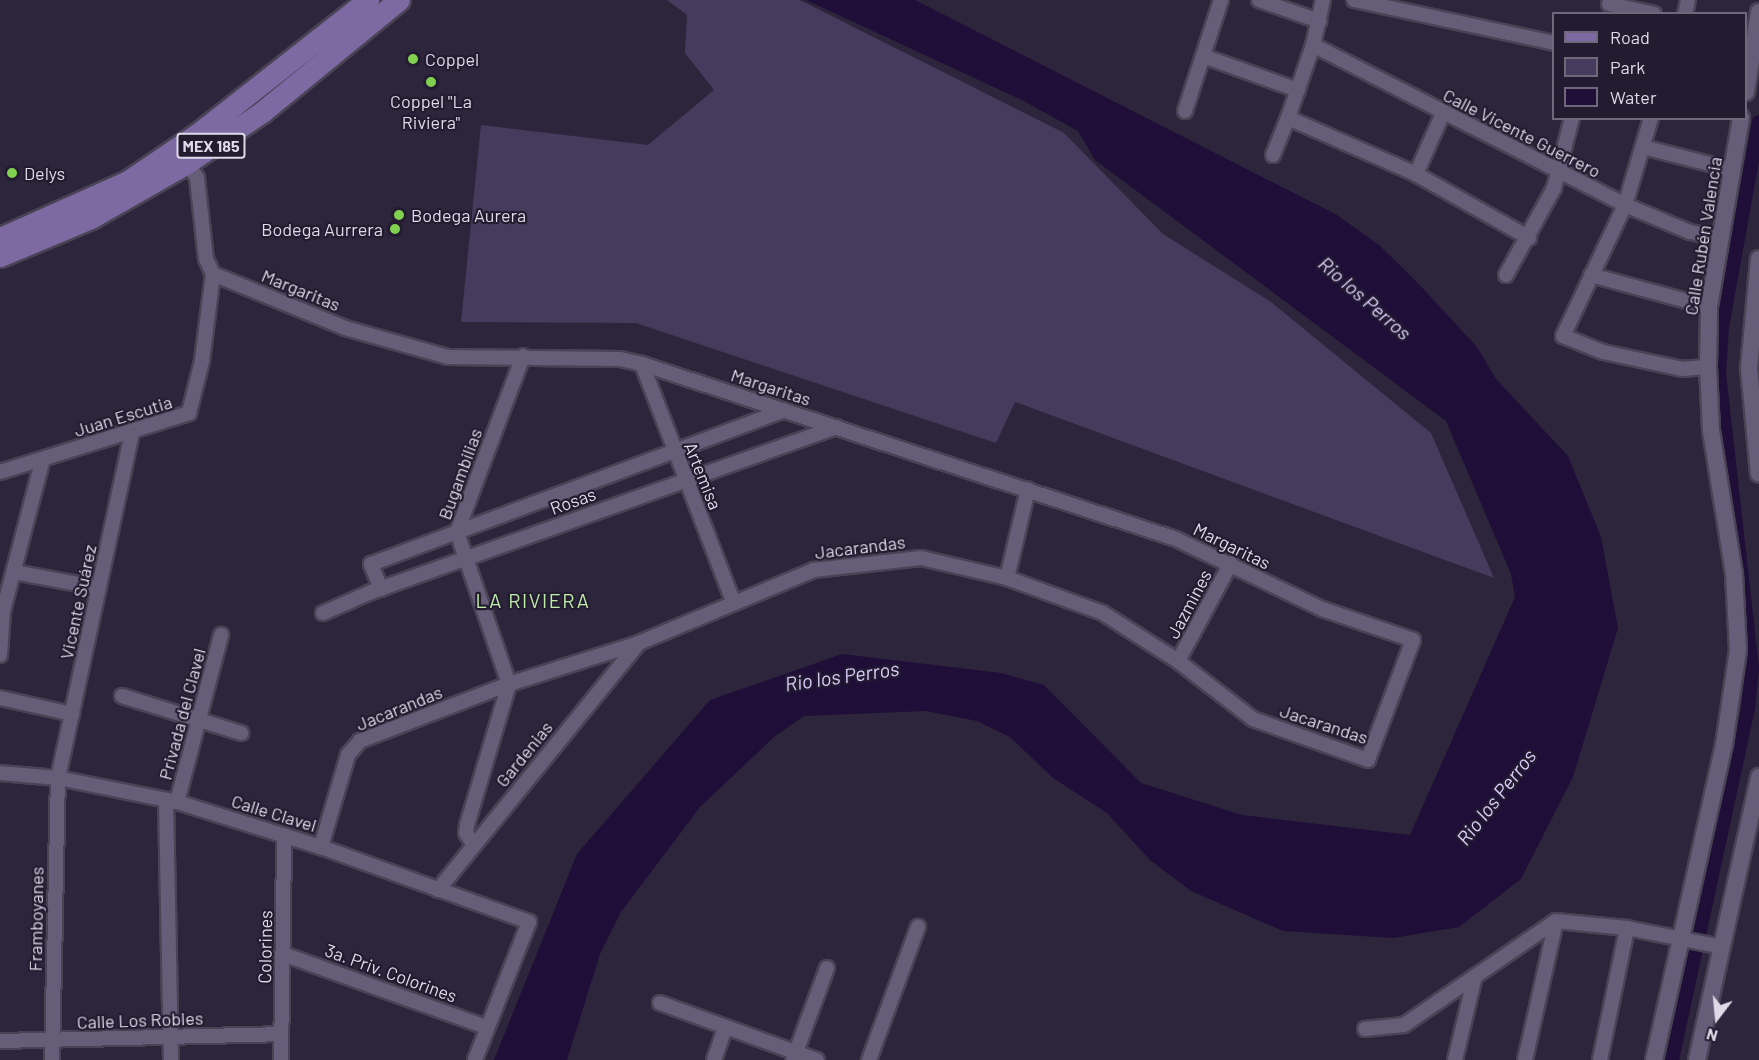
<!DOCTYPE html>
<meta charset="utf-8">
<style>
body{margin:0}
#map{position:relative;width:1759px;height:1060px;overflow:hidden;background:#2d253b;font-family:Barlow,sans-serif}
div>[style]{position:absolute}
.green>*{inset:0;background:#463b5c}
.water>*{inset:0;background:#1f0e37}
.canal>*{height:14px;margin:-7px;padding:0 7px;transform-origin:7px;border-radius:7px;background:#1f0e37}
.roads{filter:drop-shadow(2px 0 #494355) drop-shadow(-2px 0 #494355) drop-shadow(0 2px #494355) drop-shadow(0 -2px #494355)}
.minor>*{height:14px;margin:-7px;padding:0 7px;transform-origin:7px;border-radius:7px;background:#665e78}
.tertiary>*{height:16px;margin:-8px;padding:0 8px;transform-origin:8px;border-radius:8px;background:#665e78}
.primary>*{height:21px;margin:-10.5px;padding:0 10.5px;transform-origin:10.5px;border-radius:10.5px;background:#7e6aa3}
.dots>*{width:16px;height:16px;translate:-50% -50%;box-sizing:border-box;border:3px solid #231c31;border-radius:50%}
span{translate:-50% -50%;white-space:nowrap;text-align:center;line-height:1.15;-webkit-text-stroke:4.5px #231c31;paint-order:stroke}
.shield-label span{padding:2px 4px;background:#231c31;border:2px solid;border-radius:4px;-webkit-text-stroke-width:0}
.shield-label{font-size:16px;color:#dedae8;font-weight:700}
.poi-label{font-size:18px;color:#dedae8}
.left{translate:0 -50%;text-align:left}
.right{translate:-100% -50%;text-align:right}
.street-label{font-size:18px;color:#dedae8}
.water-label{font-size:20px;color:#dbcdfb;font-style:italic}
.neighbourhood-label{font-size:20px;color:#c0eca9;letter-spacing:1.5px}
.legend{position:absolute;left:1552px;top:12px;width:195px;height:108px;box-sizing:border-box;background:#231c31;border:2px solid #6e687a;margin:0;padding:8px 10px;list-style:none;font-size:18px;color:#dedae8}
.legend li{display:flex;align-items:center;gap:12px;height:30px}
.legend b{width:30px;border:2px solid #6e687a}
.north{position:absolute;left:1687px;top:988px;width:60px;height:60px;-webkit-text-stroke:4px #231c31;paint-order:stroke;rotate:196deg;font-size:16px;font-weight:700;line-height:24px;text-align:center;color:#dedae8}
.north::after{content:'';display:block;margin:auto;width:21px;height:27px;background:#dedae8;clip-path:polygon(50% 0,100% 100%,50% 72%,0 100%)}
</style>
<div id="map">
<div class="green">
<i style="clip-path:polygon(667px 0,800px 0,1064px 133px,1163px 234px,1271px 302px,1431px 433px,1494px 578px,1015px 402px,996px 443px,636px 323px,461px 322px,481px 125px,648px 145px,714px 90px,685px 53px,687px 15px)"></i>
</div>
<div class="water">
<i style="clip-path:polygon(806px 0,915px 0,1337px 215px,1379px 245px,1414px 279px,1477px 347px,1496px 379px,1568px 456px,1601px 537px,1618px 628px,1573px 777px,1521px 879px,1459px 927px,1393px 938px,1283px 931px,1191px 891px,1150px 860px,1107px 813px,1053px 778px,1010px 737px,977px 721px,926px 711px,804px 716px,774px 737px,700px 807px,621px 912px,600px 954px,567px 1060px,494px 1060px,577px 854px,710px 700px,842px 654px,1001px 673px,1044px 685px,1141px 783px,1242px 815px,1410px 835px,1515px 597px,1511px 574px,1446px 421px,1095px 160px,1078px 131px,1024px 101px)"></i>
</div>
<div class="canal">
<i style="left:1672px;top:1060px;width:359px;rotate:-77.8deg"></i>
<i style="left:1748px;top:709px;width:41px;rotate:-84.4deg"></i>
<i style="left:1752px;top:668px;width:297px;rotate:-96.4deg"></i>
<i style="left:1719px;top:373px;width:46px;rotate:-86.3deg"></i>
<i style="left:1722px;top:327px;width:208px;rotate:-79.8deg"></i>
</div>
<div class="roads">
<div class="minor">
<i style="left:1259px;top:0;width:64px;rotate:19.3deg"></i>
<i style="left:1323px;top:0;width:46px;rotate:102.5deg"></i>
<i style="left:1313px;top:45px;width:77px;rotate:108.9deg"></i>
<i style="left:1288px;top:118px;width:140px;rotate:23.6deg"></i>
<i style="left:1416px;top:174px;width:130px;rotate:29.5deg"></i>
<i style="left:1354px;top:0;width:205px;rotate:12.1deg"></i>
<i style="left:1609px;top:4px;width:46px;rotate:12.5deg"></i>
<i style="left:1685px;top:14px;width:14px;rotate:-78deg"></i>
<i style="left:1313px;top:45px;width:351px;rotate:27.1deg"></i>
<i style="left:1625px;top:205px;width:70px;rotate:22.6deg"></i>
<i style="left:1690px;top:232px;width:32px;rotate:11deg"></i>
<i style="left:1203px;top:56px;width:101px;rotate:19.7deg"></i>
<i style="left:1185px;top:111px;width:117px;rotate:-72deg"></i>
<i style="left:1651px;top:118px;width:91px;rotate:106.6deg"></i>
<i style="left:1625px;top:205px;width:145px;rotate:115.3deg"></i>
<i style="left:1563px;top:336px;width:43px;rotate:21.8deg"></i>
<i style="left:1603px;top:352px;width:82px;rotate:12deg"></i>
<i style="left:1683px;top:369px;width:25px;rotate:-5deg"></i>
<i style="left:1643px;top:147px;width:93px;rotate:14.3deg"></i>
<i style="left:1273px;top:155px;width:40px;rotate:-68deg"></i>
<i style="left:187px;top:163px;width:18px;rotate:56deg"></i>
<i style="left:197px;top:178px;width:81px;rotate:83.7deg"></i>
<i style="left:206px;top:259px;width:17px;rotate:65deg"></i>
<i style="left:213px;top:274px;width:143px;rotate:22.2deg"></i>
<i style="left:345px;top:328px;width:107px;rotate:15.7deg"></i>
<i style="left:448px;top:357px;width:172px;rotate:0.7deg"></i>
<i style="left:620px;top:359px;width:23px;rotate:13deg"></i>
<i style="left:642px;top:364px;width:562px;rotate:18.14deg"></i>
<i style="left:1176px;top:539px;width:162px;rotate:25.6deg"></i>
<i style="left:1322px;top:609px;width:96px;rotate:18.8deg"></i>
<i style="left:1413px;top:640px;width:128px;rotate:110.6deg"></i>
<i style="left:1368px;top:760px;width:122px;rotate:-160.4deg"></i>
<i style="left:1253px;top:719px;width:95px;rotate:-142.3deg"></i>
<i style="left:1178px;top:661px;width:89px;rotate:-147.4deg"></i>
<i style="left:1103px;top:613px;width:102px;rotate:-160deg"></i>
<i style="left:1007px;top:578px;width:88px;rotate:-166.9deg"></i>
<i style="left:921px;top:558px;width:108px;rotate:173.6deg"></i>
<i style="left:814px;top:570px;width:190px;rotate:157.4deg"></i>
<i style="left:639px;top:643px;width:136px;rotate:162.5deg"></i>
<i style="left:509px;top:684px;width:160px;rotate:159.1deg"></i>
<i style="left:360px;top:741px;width:18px;rotate:131deg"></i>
<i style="left:348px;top:755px;width:96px;rotate:106.4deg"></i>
<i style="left:1416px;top:174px;width:67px;rotate:-66.1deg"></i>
<i style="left:1506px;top:275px;width:99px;rotate:-61.1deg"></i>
<i style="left:1554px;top:188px;width:72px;rotate:-75.6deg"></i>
<i style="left:1591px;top:275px;width:122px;rotate:15.2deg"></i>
<i style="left:642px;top:364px;width:254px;rotate:69deg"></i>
<i style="left:0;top:472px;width:198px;rotate:-17.3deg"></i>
<i style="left:189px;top:413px;width:54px;rotate:-76deg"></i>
<i style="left:202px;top:361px;width:88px;rotate:-82.8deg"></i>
<i style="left:14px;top:572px;width:86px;rotate:10.7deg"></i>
<i style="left:1007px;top:578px;width:91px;rotate:-76.7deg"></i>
<i style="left:381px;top:589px;width:27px;rotate:-112deg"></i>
<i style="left:371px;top:564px;width:441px;rotate:-20.4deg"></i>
<i style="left:323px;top:613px;width:52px;rotate:-23.6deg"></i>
<i style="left:371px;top:592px;width:494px;rotate:-19.5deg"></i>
<i style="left:0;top:655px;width:44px;rotate:-86.1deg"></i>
<i style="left:3px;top:611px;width:157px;rotate:-75.3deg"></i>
<i style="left:1178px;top:661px;width:111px;rotate:-61.6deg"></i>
<i style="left:122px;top:696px;width:125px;rotate:17.3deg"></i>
<i style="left:0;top:698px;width:74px;rotate:12.5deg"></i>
<i style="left:0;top:773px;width:58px;rotate:4.9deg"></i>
<i style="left:58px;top:778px;width:121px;rotate:11.4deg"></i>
<i style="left:177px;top:802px;width:151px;rotate:17.4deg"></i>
<i style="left:321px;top:847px;width:221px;rotate:19.8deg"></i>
<i style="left:529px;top:922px;width:148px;rotate:111.4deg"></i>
<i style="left:166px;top:800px;width:260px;rotate:88.9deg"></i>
<i style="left:177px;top:802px;width:173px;rotate:-75.2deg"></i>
<i style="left:473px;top:844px;width:13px;rotate:-122deg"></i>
<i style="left:466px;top:833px;width:8px;rotate:-83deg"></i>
<i style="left:467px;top:825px;width:147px;rotate:-73.4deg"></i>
<i style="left:509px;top:684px;width:161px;rotate:-108.9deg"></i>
<i style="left:457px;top:532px;width:188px;rotate:-69.4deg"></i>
<i style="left:438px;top:890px;width:318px;rotate:-50.9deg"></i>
<i style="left:283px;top:954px;width:216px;rotate:19.8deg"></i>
<i style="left:660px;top:1003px;width:167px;rotate:20deg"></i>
<i style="left:1365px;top:1029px;width:39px;rotate:-6deg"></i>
<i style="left:1404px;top:1025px;width:184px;rotate:-34.4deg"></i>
<i style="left:1556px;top:921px;width:71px;rotate:5.6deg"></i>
<i style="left:1627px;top:928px;width:97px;rotate:11.3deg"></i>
<i style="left:0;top:1041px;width:281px;rotate:-1.4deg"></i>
<i style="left:52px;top:1060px;width:282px;rotate:-88.8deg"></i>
<i style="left:58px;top:778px;width:353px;rotate:-77.9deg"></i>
<i style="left:281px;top:1060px;width:225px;rotate:-89.2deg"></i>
<i style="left:714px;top:1060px;width:34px;rotate:-71deg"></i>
<i style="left:793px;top:1060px;width:98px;rotate:-69.7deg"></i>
<i style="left:869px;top:1060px;width:142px;rotate:-69.8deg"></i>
<i style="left:1455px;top:1060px;width:86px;rotate:-76.6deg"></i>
<i style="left:1525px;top:1060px;width:142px;rotate:-77.4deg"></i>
<i style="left:1600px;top:1060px;width:135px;rotate:-78.4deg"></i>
</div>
<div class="tertiary">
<i style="left:1746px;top:92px;width:81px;rotate:-80.8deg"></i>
<i style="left:1759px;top:259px;width:109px;rotate:95.2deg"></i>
<i style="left:1749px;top:368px;width:106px;rotate:84.6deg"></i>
<i style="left:1654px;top:1060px;width:323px;rotate:-77.5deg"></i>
<i style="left:1724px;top:745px;width:96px;rotate:-81.6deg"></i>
<i style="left:1738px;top:650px;width:76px;rotate:-93deg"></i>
<i style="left:1734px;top:574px;width:145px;rotate:-99.1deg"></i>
<i style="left:1711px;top:431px;width:64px;rotate:-92.7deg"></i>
<i style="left:1708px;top:367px;width:60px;rotate:-89deg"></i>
<i style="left:1709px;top:307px;width:192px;rotate:-80.4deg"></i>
<i style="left:1697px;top:1060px;width:290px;rotate:-77.6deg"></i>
</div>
<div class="primary">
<i style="left:0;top:238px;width:140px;rotate:-24deg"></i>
<i style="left:128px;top:181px;width:87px;rotate:-34.2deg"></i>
<i style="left:200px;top:132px;width:214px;rotate:-38.2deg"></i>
<i style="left:0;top:256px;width:99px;rotate:-22.7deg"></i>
<i style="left:91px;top:218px;width:111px;rotate:-29.8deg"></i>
<i style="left:187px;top:163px;width:91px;rotate:-34.2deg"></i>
<i style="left:262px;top:112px;width:177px;rotate:-39.3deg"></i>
</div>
</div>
<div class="dots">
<i style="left:413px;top:59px;background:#82d050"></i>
<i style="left:431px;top:82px;background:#82d050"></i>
<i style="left:12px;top:173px;background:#82d050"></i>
<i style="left:399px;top:215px;background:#82d050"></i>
<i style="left:395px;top:229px;background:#82d050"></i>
</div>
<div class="shield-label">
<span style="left:211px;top:146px">MEX 185</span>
</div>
<div class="poi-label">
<span class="left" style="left:425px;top:59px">Coppel</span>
<span style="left:431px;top:112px">Coppel "La<br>Riviera"</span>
<span class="left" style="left:24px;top:173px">Delys</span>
<span class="left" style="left:411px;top:215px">Bodega Aurera</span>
<span class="right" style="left:383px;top:229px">Bodega Aurrera</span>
</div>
<div class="street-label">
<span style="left:1522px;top:133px;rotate:27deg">Calle Vicente Guerrero</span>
<span style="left:1703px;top:236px;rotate:-81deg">Calle Rubén Valencia</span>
<span style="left:301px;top:290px;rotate:22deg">Margaritas</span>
<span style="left:771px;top:387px;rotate:18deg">Margaritas</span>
<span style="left:123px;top:416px;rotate:-17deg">Juan Escutia</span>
<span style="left:460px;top:474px;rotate:-70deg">Bugambilias</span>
<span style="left:703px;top:476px;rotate:68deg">Artemisa</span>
<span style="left:573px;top:501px;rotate:-20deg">Rosas</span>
<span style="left:1232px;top:546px;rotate:26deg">Margaritas</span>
<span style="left:860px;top:547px;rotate:-7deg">Jacarandas</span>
<span style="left:78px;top:602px;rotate:-78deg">Vicente Suárez</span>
<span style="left:1189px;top:604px;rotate:-62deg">Jazmines</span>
<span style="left:399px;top:708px;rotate:-22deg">Jacarandas</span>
<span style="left:182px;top:714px;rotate:-75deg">Privada del Clavel</span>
<span style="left:1324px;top:724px;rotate:18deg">Jacarandas</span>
<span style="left:524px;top:754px;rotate:-51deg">Gardenias</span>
<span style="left:274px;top:813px;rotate:17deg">Calle Clavel</span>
<span style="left:36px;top:919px;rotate:-89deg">Framboyanes</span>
<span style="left:265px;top:947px;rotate:-89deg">Colorines</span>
<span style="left:391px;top:973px;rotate:20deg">3a. Priv. Colorines</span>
<span style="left:140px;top:1020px;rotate:-2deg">Calle Los Robles</span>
</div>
<div class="water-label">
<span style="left:1365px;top:298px;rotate:41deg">Rio los Perros</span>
<span style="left:842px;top:676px;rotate:-8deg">Rio los Perros</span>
<span style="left:1496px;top:797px;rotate:-52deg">Rio los Perros</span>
</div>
<div class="neighbourhood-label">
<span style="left:533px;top:600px">LA RIVIERA</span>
</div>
<ul class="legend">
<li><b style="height:8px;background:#7e6aa3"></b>Road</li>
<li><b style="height:16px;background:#463b5c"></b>Park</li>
<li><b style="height:16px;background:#1f0e37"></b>Water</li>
</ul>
<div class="north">N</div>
</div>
